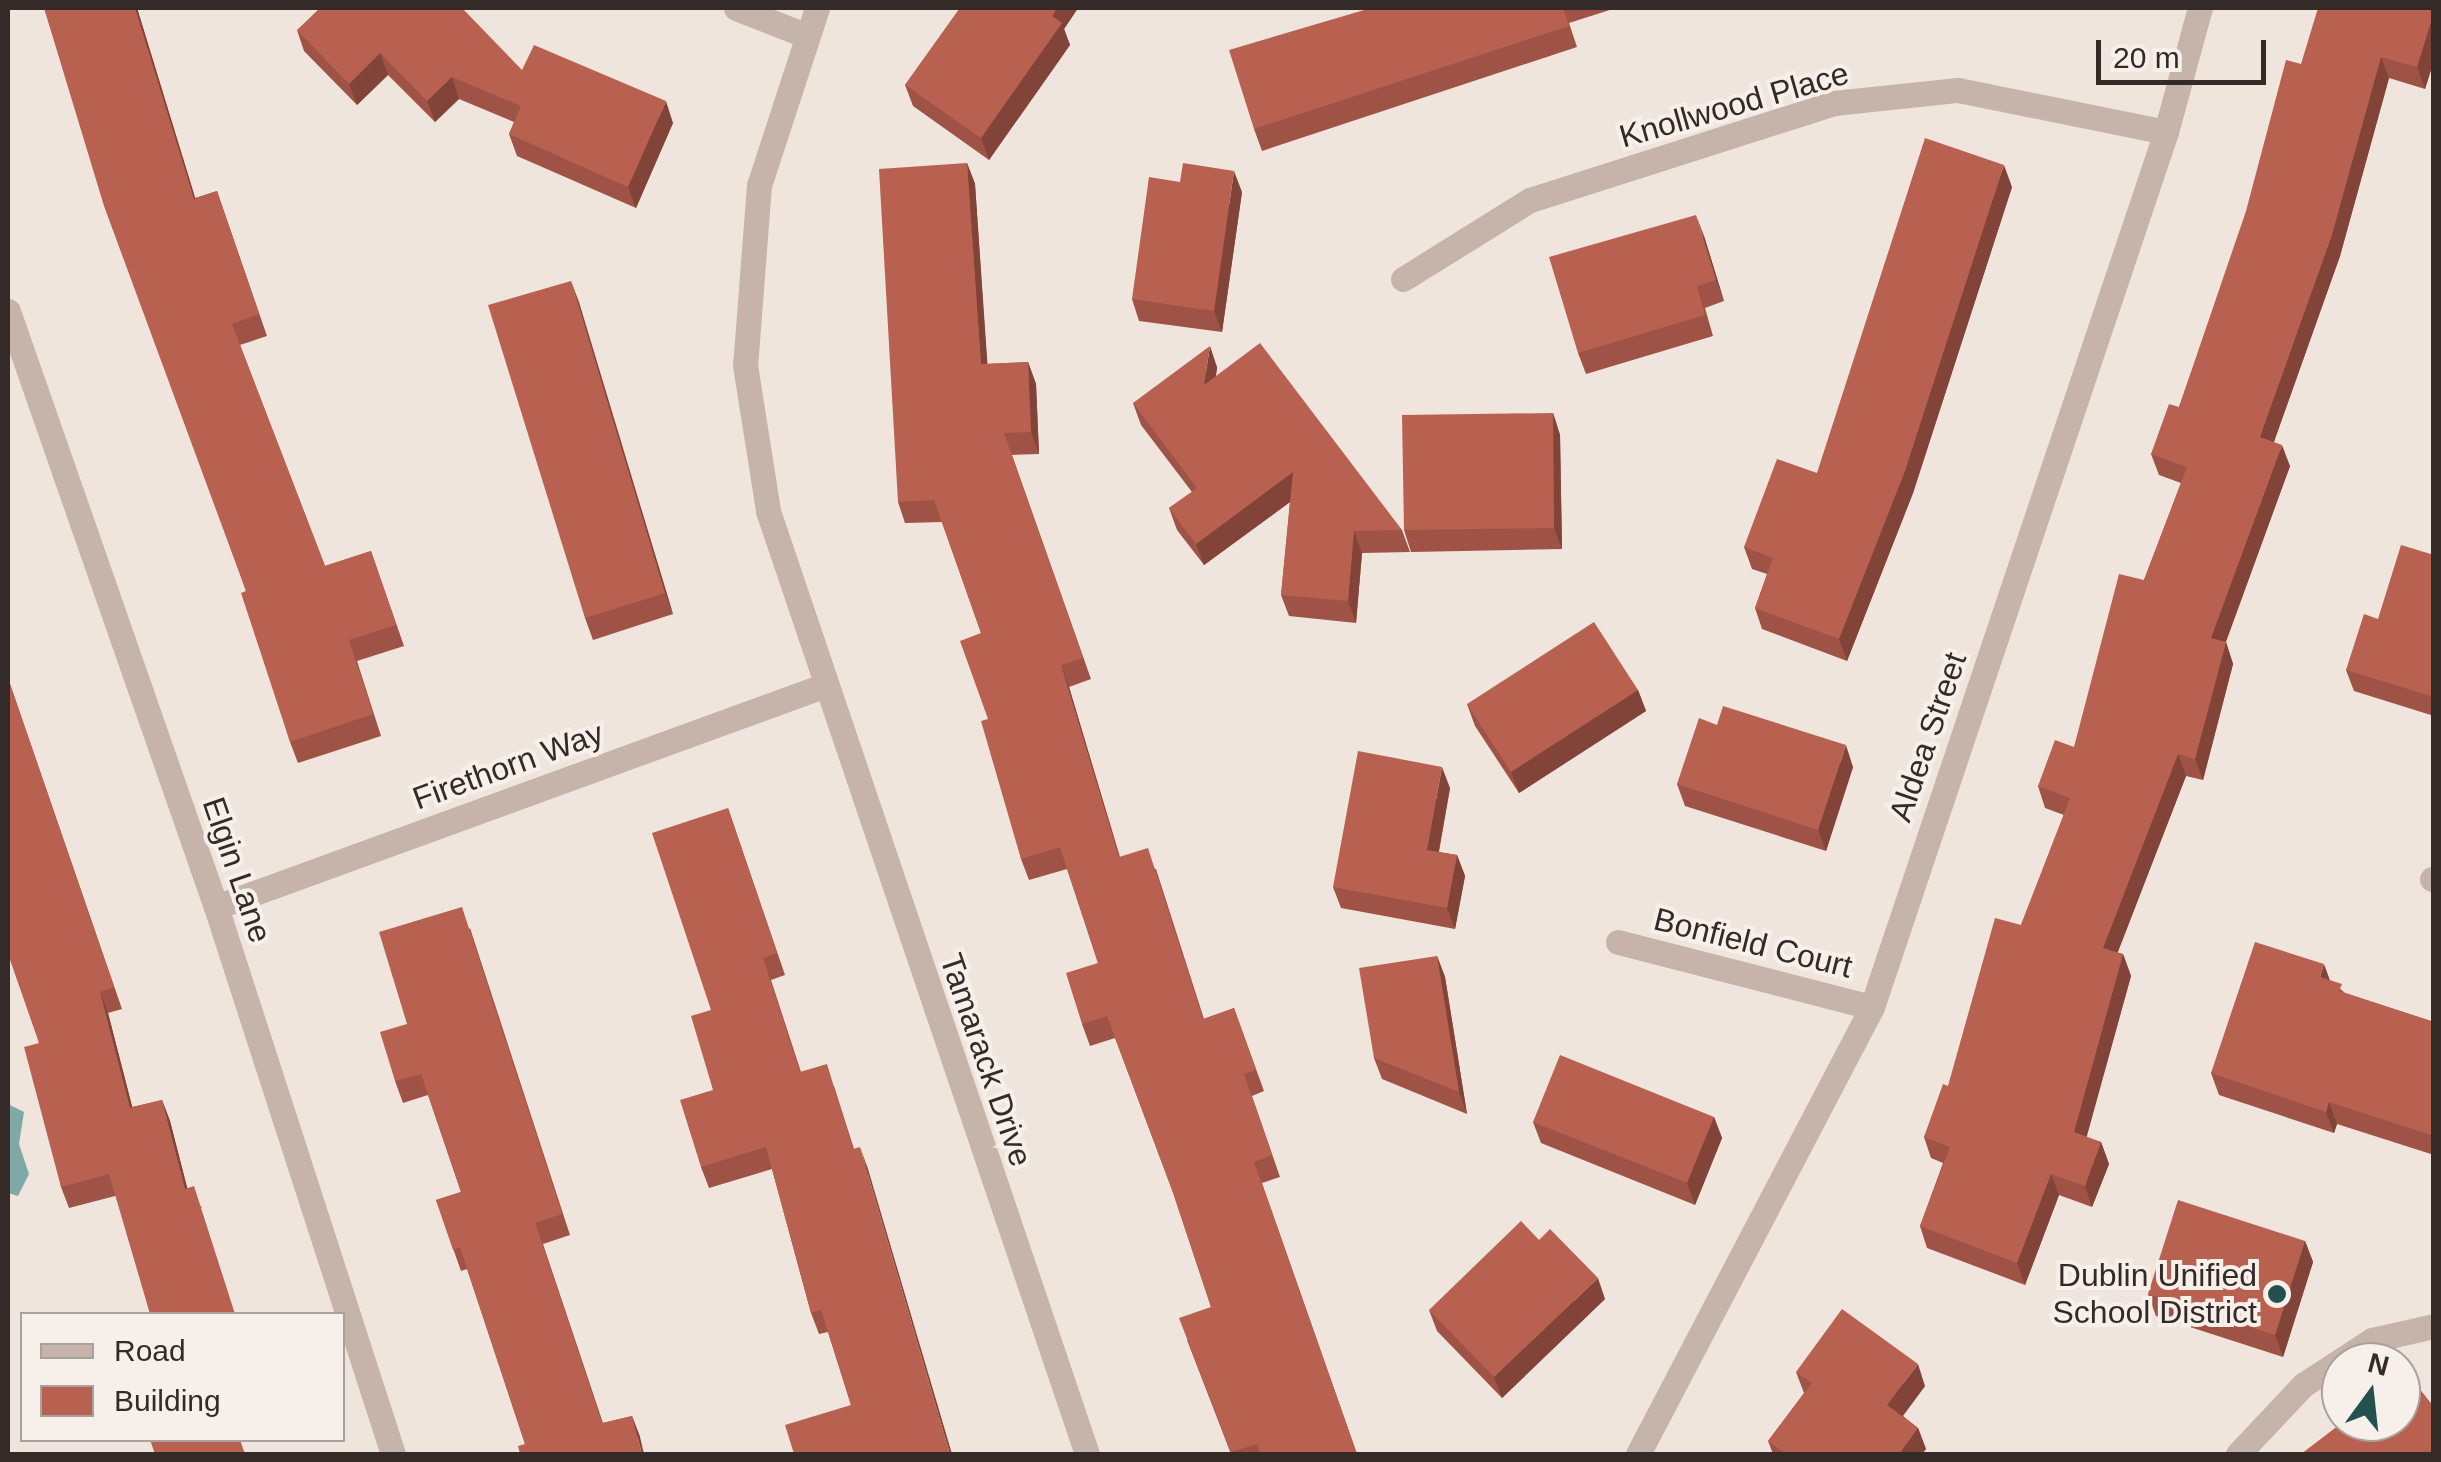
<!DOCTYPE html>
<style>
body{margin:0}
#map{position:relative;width:2441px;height:1462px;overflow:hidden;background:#efe5dd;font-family:Arial,sans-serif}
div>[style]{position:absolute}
.water>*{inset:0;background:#7fa9a7}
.minor>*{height:25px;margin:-12.5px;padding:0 12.5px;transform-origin:12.5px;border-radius:12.5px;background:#c6b4aa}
.wall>*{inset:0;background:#9f5346}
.shaded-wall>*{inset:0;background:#824439}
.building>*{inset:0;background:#b96151}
.dots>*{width:28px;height:28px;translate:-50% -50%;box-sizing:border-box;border:5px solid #f7efe9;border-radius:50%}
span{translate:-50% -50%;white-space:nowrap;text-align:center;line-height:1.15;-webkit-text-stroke:8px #f7efe9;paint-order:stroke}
.street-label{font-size:32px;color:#342b29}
.poi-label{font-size:32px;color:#342b29}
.right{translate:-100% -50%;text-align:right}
.frame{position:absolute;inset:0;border:10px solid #342b29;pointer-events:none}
.legend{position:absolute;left:20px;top:1312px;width:325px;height:130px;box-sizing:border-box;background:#f7efe9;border:2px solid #a9a19c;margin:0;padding:12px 18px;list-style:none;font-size:30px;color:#342b29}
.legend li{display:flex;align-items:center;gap:20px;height:50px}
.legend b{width:50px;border:2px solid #a9a19c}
.north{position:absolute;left:2321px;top:1342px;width:100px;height:100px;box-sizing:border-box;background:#f7efe9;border:2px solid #a9a19c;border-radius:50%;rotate:15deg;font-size:28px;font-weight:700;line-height:40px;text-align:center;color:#342b29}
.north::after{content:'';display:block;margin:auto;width:35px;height:45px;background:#235150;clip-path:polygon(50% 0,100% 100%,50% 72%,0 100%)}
.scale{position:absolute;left:2096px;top:40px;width:170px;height:45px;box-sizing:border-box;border:5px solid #342b29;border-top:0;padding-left:12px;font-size:30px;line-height:35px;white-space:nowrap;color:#342b29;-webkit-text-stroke:8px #f7efe9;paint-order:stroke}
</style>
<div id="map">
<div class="water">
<i style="clip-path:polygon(8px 1104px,24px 1112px,19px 1144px,29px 1174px,18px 1196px,8px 1193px)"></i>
</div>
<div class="minor">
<i style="left:736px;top:8px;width:74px;rotate:21.4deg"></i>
<i style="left:817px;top:8px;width:186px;rotate:108.1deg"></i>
<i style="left:759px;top:185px;width:181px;rotate:94.4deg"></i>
<i style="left:745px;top:365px;width:148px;rotate:81deg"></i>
<i style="left:768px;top:511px;width:995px;rotate:71.31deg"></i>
<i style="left:1403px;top:279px;width:150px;rotate:-31.9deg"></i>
<i style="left:1530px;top:200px;width:319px;rotate:-17.7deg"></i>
<i style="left:1834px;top:103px;width:125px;rotate:-6deg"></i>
<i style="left:1958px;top:90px;width:212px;rotate:11.4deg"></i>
<i style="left:8px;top:311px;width:631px;rotate:70.76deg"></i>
<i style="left:216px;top:907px;width:575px;rotate:72.07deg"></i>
<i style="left:2432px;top:879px;width:2px"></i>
<i style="left:216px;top:907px;width:646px;rotate:-20.01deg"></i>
<i style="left:1618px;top:942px;width:262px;rotate:14.4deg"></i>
<i style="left:1638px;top:1454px;width:505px;rotate:-62.37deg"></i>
<i style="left:1872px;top:1007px;width:923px;rotate:-71.43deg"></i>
<i style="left:2166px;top:132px;width:129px;rotate:-74.7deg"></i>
<i style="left:2238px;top:1454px;width:95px;rotate:-46.7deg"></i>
<i style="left:2303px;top:1385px;width:82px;rotate:-33.1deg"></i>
<i style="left:2372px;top:1340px;width:64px;rotate:-12.7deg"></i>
</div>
<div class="wall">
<i style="clip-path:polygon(44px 8px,137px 8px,195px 198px,217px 191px,267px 336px,240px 345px,325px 566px,371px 551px,404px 646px,357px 661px,381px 736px,298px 763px,290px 742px,246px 591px)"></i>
<i style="clip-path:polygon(960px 8px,1078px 8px,1064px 29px,1070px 45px,989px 160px,913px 106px,905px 85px)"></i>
<i style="clip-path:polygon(1371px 8px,1616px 8px,1569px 23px,1577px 47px,1262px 151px,1254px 129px)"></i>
<i style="clip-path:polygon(2434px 8px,2434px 60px,2425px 89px,2389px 78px,2340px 256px,2274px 442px,2290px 466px,2226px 642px,2233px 664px,2203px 780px,2186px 776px,2117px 953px,2123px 954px,2131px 976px,2086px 1137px,2101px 1142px,2109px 1164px,2092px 1207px,2059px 1195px,2025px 1285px,1927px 1248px,1920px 1226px,1943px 1163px,1931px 1158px,1924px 1137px,1948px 1086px,2021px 925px,2064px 815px,2045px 808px,2038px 786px,2074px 747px,2144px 580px,2181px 483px,2159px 475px,2151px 454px,2179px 407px,2301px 64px)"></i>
<i style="clip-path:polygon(297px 30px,522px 70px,673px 123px,636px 208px,517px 156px,509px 134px,514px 122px,459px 99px,435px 122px,388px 75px,357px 105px,304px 51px)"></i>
<i style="clip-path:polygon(967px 163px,975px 184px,987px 364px,1028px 362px,1036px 384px,1039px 454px,1012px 455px,1091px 679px,1069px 687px,1120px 857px,1156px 869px,1204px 1019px,1234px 1008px,1264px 1091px,1252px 1096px,1280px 1177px,1262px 1183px,1357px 1454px,1231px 1454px,1187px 1340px,1211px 1307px,1174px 1195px,1115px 1038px,1090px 1046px,1082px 1024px,1098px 963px,1067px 869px,1029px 880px,1021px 859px,988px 719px,981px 633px,942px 522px,905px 523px,898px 502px)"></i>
<i style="clip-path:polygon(2012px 187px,1913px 493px,1847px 661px,1762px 629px,1755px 608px,1767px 574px,1752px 569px,1744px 547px,1817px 473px)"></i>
<i style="clip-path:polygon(1242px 192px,1222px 332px,1139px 321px,1132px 299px)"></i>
<i style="clip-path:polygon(1704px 236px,1724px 301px,1705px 308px,1713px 336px,1586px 374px,1578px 353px)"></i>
<i style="clip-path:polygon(571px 281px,673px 614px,593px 640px,585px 618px)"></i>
<i style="clip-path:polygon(1217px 367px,1216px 376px,1402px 530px,1410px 552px,1362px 553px,1356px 623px,1289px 616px,1281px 595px,1290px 502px,1204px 565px,1177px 530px,1169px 508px,1192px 492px,1141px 425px,1133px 403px)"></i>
<i style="clip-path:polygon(1553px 413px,1560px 435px,1562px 549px,1411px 552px,1404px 530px)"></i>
<i style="clip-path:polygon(2434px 555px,2434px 716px,2354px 691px,2346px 670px,2378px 619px)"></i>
<i style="clip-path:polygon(8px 678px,122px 1009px,108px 1013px,132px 1107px,162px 1100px,170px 1121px,187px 1188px,202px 1208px,115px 1196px,69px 1208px,61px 1187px,39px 1043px)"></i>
<i style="clip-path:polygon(1638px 690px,1646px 711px,1519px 793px,1475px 726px,1467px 704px)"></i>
<i style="clip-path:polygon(1717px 725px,1853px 767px,1826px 851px,1685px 806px,1677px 784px)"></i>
<i style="clip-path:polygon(1450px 788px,1439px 852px,1457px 855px,1465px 876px,1455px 929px,1341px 908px,1333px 887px)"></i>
<i style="clip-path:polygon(728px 808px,785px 975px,771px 980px,801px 1072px,834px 1086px,854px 1149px,868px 1169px,851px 1405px,828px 1332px,819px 1334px,811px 1313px,772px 1169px,709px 1188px,701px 1167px,713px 1090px,711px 1010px)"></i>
<i style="clip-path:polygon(470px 928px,570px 1235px,543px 1244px,603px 1423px,632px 1416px,640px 1437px,525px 1444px,467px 1269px,461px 1271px,436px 1200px,461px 1192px,428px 1095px,403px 1103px,395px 1081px,407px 1024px)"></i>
<i style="clip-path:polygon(1437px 956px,1445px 977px,1467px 1114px,1382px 1079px,1374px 1058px)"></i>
<i style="clip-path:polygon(2330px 980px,2345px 993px,2434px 1022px,2434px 1155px,2337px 1124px,2334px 1133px,2219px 1095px,2211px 1073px)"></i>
<i style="clip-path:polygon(1714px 1117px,1722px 1138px,1695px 1205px,1541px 1143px,1533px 1122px)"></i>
<i style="clip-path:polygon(2305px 1241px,2313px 1262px,2283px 1357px,2156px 1316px,2148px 1294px)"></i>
<i style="clip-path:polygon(1605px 1299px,1502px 1398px,1437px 1331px,1429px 1310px)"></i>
<i style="clip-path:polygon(1796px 1372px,1925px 1386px,1903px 1416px,1918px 1428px,1926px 1449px,1922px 1454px,1773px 1454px,1768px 1441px,1804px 1393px)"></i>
</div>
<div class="shaded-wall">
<i style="clip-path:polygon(135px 8px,137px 8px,202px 220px,194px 199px)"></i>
<i style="clip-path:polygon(1057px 8px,1078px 8px,1064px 29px,1070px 45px,989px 160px,981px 138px)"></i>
<i style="clip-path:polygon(2434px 12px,2434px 60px,2425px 89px,2417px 67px)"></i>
<i style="clip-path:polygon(380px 53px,388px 75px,357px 105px,349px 84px)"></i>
<i style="clip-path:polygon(2381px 57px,2389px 78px,2340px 256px,2268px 458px,2260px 437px)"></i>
<i style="clip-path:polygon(452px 77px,459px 99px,435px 122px,427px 101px)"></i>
<i style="clip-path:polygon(666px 101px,673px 123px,636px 208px,628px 187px)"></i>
<i style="clip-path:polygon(967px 163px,975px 184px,989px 386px,981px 364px)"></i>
<i style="clip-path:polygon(2004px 165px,2012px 187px,1913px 493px,1847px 661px,1839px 639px)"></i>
<i style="clip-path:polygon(1234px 171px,1242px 192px,1222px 332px,1214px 311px)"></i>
<i style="clip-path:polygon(1696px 215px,1704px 236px,1724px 301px,1716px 280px)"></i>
<i style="clip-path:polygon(571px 281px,579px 302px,673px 614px,665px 593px)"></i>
<i style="clip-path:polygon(1210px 346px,1217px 367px,1212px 406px,1204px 385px)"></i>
<i style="clip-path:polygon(1028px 362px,1036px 384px,1039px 454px,1031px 432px)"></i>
<i style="clip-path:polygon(1553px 413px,1560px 435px,1562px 549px,1554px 528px)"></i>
<i style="clip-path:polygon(2282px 445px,2290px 466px,2219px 660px,2211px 638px)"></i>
<i style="clip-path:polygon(1293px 472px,1301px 494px,1204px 565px,1196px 544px)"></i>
<i style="clip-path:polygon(1354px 531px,1362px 553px,1356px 623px,1348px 601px)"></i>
<i style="clip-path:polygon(2226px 642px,2233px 664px,2203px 780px,2195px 759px)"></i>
<i style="clip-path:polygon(1061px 665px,1069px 687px,1126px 879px,1119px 857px)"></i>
<i style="clip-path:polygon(1638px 690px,1646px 711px,1519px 793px,1511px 772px)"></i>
<i style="clip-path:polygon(1846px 745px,1853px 767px,1826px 851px,1818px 830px)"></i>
<i style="clip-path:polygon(2178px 754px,2186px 776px,2111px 970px,2103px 948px)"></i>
<i style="clip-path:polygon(1442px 767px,1450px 788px,1435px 871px,1427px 850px)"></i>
<i style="clip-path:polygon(1457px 855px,1465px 876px,1455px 929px,1447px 908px)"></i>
<i style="clip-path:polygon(2123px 954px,2131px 976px,2082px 1154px,2074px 1132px)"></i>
<i style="clip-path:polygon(1437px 956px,1445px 977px,1467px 1114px,1459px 1092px)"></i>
<i style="clip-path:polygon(2324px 964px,2332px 986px,2320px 977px)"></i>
<i style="clip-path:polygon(100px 992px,108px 1013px,138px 1129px,130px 1108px)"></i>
<i style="clip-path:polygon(162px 1100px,170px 1121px,193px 1210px,185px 1189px)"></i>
<i style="clip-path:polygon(2329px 1102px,2337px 1124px,2334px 1133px,2326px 1112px)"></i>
<i style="clip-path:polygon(1714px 1117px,1722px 1138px,1695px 1205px,1687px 1183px)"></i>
<i style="clip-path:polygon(2101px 1142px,2109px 1164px,2092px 1207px,2085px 1186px)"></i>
<i style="clip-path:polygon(860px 1147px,868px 1169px,952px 1454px,950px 1454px)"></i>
<i style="clip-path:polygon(2051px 1174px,2059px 1195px,2025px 1285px,2017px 1263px)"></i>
<i style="clip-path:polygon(2305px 1241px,2313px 1262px,2283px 1357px,2275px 1335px)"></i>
<i style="clip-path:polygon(1598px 1278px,1605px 1299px,1502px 1398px,1494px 1377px)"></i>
<i style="clip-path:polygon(1918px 1364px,1925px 1386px,1895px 1426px,1887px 1405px)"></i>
<i style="clip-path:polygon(632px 1416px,640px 1437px,644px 1454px,642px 1454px)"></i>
<i style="clip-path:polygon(1918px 1428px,1926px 1449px,1922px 1454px,1899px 1454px)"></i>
</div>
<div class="building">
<i style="clip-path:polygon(44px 8px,135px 8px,194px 199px,217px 191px,259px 314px,232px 324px,325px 566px,371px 551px,396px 625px,349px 640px,373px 714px,290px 742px,241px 593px,246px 591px,104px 206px)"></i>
<i style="clip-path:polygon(320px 8px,462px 8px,522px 70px,534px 45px,666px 101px,628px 187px,509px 134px,521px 106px,452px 77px,427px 101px,380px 53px,349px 84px,297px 30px)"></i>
<i style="clip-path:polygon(960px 8px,1057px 8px,1052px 16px,1062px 23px,981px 138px,905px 85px)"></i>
<i style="clip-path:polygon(1371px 8px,1563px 8px,1569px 26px,1254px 129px,1229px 50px)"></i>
<i style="clip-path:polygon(2318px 8px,2434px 8px,2434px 12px,2417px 67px,2381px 57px,2332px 235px,2260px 437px,2282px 445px,2211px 638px,2226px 642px,2195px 759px,2178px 754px,2103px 948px,2123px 954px,2074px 1132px,2101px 1142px,2085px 1186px,2051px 1174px,2017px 1263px,1920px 1226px,1950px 1147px,1924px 1137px,1943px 1084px,1948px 1086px,1995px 918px,2021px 925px,2070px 798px,2038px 786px,2055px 740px,2074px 747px,2119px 574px,2144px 580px,2187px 467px,2151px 454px,2169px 404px,2179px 407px,2246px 211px,2286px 60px,2301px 64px)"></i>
<i style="clip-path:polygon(1925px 138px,2004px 165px,1905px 471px,1839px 639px,1755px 608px,1773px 558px,1744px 547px,1777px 459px,1817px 473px)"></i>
<i style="clip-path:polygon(967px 163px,981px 364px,1028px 362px,1031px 432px,1004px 433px,1083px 658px,1061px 665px,1119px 857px,1148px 848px,1203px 1019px,1234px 1008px,1256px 1070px,1244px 1074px,1272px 1155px,1254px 1162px,1357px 1454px,1261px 1454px,1257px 1444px,1231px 1452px,1179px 1318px,1211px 1307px,1172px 1190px,1107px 1016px,1082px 1024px,1066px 973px,1098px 963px,1060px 847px,1021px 859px,981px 721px,988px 719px,960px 641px,981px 633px,934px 500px,898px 502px,879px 169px)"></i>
<i style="clip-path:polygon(1183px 163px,1234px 171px,1214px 311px,1132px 299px,1149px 177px,1180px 182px)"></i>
<i style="clip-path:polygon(1696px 215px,1716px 280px,1697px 286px,1705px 315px,1578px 353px,1549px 257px)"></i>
<i style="clip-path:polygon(571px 281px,665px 593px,585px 618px,488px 305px)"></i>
<i style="clip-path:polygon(1260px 343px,1402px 530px,1354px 531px,1348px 601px,1281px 595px,1293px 472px,1196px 544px,1169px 508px,1197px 488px,1133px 403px,1210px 346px,1204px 385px)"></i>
<i style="clip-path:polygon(1553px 413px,1554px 528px,1404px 530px,1402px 415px)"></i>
<i style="clip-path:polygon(2401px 545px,2434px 555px,2434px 697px,2346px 670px,2364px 614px,2378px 619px)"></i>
<i style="clip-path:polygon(1594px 622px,1638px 690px,1511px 772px,1467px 704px)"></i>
<i style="clip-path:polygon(8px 678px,114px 987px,100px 992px,130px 1108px,162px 1100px,185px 1189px,194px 1186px,235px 1314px,150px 1314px,109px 1174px,61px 1187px,24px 1047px,39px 1043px,8px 954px)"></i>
<i style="clip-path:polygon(1723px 706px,1846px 745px,1818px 830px,1677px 784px,1699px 718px,1717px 725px)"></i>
<i style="clip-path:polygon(1358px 751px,1442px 767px,1427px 850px,1457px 855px,1447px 908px,1333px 887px)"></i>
<i style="clip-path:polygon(728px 808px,777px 953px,763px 958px,800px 1072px,827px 1064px,853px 1149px,860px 1147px,950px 1454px,794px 1454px,785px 1425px,851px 1405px,821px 1310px,811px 1313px,766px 1147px,701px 1167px,680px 1100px,713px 1090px,691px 1016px,711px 1010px,652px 833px)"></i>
<i style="clip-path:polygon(462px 907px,562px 1214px,535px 1223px,602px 1423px,632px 1416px,642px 1454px,520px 1454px,518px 1446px,525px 1444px,460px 1247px,453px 1250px,436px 1200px,461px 1192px,421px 1074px,395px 1081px,380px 1032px,407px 1024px,379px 932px)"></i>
<i style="clip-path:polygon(2255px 942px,2324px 964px,2320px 977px,2342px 984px,2339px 991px,2434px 1022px,2434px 1136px,2329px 1102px,2326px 1112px,2211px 1073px)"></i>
<i style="clip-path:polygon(1437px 956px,1459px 1092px,1374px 1058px,1359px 968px)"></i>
<i style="clip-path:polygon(1560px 1055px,1714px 1117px,1687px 1183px,1533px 1122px)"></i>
<i style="clip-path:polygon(2178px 1200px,2305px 1241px,2275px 1335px,2148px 1294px)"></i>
<i style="clip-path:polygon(1521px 1221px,1539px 1240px,1550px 1229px,1598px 1278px,1494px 1377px,1429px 1310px)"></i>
<i style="clip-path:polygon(1842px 1309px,1918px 1364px,1887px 1405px,1918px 1428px,1899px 1454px,1786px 1454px,1768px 1441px,1812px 1383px,1796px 1372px)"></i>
<i style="clip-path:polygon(2407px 1373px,2434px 1407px,2434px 1454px,2301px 1454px,2343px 1422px,2401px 1422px,2401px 1377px)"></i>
<i style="clip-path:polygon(150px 1440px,240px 1440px,245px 1454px,155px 1454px)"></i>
</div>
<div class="dots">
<i style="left:2277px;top:1294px;background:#235150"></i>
</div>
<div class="street-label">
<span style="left:1734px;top:105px;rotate:-16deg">Knollwood Place</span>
<span style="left:1928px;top:737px;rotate:-71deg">Aldea Street</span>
<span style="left:508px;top:766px;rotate:-20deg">Firethorn Way</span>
<span style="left:237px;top:870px;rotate:71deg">Elgin Lane</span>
<span style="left:1753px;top:943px;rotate:14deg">Bonfield Court</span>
<span style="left:986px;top:1060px;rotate:71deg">Tamarack Drive</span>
</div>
<div class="poi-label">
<span class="right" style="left:2257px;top:1294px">Dublin Unified<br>School District</span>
</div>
<div class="frame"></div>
<ul class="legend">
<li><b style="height:12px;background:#c6b4aa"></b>Road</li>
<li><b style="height:28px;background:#b96151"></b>Building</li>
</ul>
<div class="north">N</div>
<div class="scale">20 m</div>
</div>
